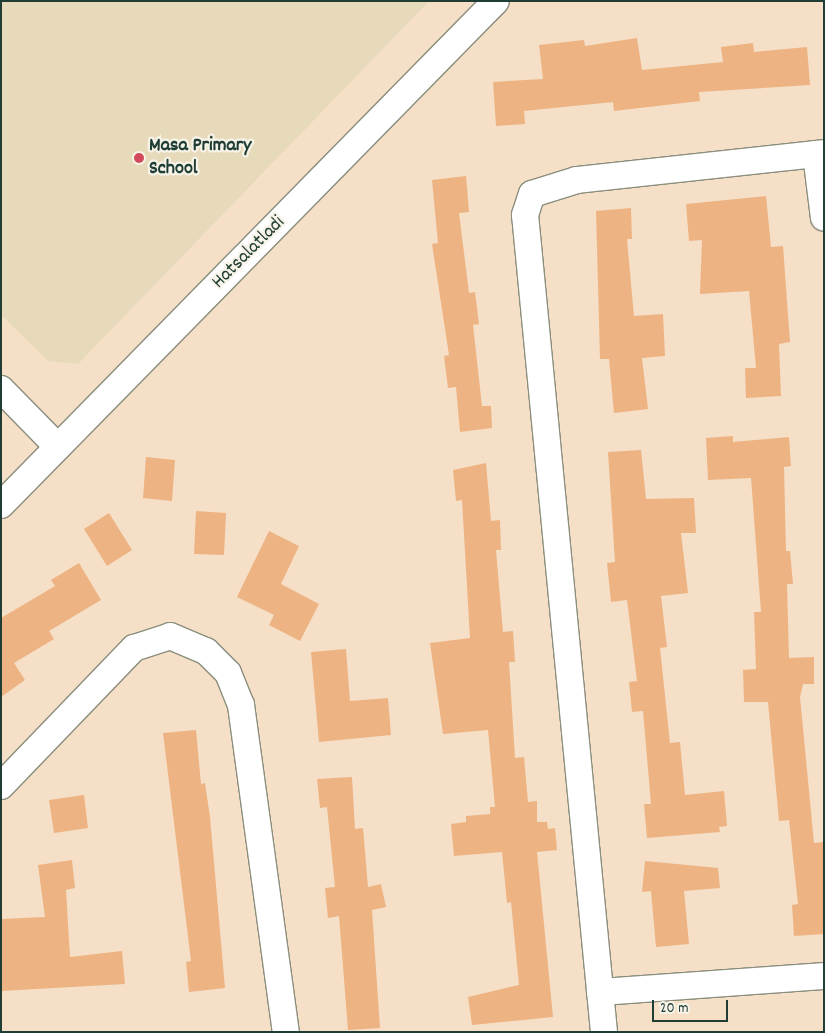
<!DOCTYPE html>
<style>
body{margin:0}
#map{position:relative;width:825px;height:1033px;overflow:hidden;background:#f5dfc6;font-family:Dekko,sans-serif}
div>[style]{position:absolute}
.built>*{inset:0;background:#e7daba}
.building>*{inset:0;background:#eeb383}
.roads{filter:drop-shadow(1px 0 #8a8e7d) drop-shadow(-1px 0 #8a8e7d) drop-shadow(0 1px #8a8e7d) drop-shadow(0 -1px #8a8e7d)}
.minor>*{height:26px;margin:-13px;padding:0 13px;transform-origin:13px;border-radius:13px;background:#fff}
.dots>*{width:14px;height:14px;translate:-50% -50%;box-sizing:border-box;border:2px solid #f7f3e8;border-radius:50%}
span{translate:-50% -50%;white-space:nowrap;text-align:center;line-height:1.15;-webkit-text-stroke:4.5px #f7f3e8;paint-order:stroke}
.poi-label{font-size:20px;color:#1f3d34;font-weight:700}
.left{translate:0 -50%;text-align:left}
.street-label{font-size:20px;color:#1f3d34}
.frame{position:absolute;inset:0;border:2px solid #1f3d34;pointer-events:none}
.scale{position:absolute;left:652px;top:1000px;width:76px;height:22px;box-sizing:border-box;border:2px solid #1f3d34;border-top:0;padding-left:6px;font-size:15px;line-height:18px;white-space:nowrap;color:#1f3d34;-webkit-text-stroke:4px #f7f3e8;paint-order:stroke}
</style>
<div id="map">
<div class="built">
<i style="clip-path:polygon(1px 1px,429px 1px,78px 364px,48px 361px,1px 315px)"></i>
</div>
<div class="building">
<i style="clip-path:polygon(637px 38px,642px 70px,723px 62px,721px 47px,753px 43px,754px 52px,807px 47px,810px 85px,699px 92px,700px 101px,614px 111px,613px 102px,524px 111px,525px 124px,496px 126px,493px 82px,543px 79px,539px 45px,584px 40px,585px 46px)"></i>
<i style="clip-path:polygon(466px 176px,469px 212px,459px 213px,469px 293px,475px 292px,479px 324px,473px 325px,482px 406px,491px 406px,492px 428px,460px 432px,456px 387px,448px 388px,444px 356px,449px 355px,432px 244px,438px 243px,432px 180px)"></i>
<i style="clip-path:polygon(766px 196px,771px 247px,783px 246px,790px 342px,779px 344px,781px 396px,746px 398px,745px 368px,756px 368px,749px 291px,700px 294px,702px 240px,689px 241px,686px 204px)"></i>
<i style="clip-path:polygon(631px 208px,632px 239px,627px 239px,634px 316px,663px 314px,665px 356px,642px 358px,648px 409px,614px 413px,609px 359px,600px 359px,596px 211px)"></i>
<i style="clip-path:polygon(733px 436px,733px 442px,789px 437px,791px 466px,784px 467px,786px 551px,790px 551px,793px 584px,787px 584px,789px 658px,814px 657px,814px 684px,803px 684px,800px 697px,814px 843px,824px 842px,824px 934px,794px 936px,792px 905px,798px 904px,789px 820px,779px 821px,768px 702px,744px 702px,743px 670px,756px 669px,754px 612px,761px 612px,751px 478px,708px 480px,706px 438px)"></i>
<i style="clip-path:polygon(641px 450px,646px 499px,694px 498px,696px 533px,681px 533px,688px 593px,661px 596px,667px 647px,660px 648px,670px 743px,680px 742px,685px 795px,724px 791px,727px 826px,719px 827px,720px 832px,647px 838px,644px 804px,651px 804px,643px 711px,632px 712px,629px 682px,637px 681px,627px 600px,611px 602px,607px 563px,615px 562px,608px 452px)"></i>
<i style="clip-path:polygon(146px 457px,175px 460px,172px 501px,143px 498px)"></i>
<i style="clip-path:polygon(486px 463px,491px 521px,500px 520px,501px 550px,496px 550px,503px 632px,513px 631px,515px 662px,509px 662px,515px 758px,524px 757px,528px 802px,537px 801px,537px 822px,547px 822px,548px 829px,555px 828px,557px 850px,537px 852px,553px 1017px,472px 1025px,468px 997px,519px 985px,511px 902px,507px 903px,502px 852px,454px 856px,451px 824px,466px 822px,466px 816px,490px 814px,490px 807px,495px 807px,488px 730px,443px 734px,430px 643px,470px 638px,462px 500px,456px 501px,453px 470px)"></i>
<i style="clip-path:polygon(196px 511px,226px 513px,224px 555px,194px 554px)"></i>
<i style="clip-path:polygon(109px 513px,132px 550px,107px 566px,84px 529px)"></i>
<i style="clip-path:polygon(269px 531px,299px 546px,281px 584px,319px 604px,300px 641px,269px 625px,274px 615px,237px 597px)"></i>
<i style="clip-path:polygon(79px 563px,101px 600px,49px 631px,54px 639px,14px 663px,25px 680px,1px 697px,1px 618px,55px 586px,51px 580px)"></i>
<i style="clip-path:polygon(346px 649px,350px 701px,388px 698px,391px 735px,319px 742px,311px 652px)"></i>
<i style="clip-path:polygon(196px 730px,201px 784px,205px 783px,210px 817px,225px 988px,189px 992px,186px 962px,191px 961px,163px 733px)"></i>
<i style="clip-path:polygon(352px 777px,355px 829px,363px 828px,368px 887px,381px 884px,386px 907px,372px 910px,380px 1028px,348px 1030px,339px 916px,328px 918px,325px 888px,335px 887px,327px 807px,320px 808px,317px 779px)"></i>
<i style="clip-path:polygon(84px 795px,88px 828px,54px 833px,49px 800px)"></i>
<i style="clip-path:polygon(72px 860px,75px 888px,66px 890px,70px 957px,122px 951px,125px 984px,1px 991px,1px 919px,45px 917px,38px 865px)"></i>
<i style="clip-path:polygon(645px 861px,718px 868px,720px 888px,684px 891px,689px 944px,656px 947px,651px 891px,642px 892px)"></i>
</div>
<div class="roads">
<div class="minor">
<i style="left:816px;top:154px;width:64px;rotate:82.9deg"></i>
<i style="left:1px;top:389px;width:81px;rotate:45.5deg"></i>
<i style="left:1px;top:505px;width:706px;rotate:-45.52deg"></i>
<i style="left:1px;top:786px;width:192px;rotate:-46.1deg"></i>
<i style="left:134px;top:648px;width:38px;rotate:-18deg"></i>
<i style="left:170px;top:636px;width:39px;rotate:23deg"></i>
<i style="left:206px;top:651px;width:31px;rotate:45deg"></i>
<i style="left:228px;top:673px;width:35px;rotate:68deg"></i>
<i style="left:241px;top:705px;width:330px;rotate:82.2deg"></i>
<i style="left:600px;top:992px;width:225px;rotate:-4.1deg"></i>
<i style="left:604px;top:1032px;width:821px;rotate:-95.52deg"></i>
<i style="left:525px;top:215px;width:22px;rotate:-72deg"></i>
<i style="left:532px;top:194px;width:47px;rotate:-17.3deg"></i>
<i style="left:577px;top:180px;width:248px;rotate:-6.2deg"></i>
</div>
</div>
<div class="dots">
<i style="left:139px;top:158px;background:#d1495b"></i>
</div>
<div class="poi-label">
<span class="left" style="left:149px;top:158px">Masa Primary<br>School</span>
</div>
<div class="street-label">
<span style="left:249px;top:253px;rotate:-45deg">Hatsalatladi</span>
</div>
<div class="frame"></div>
<div class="scale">20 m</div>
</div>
